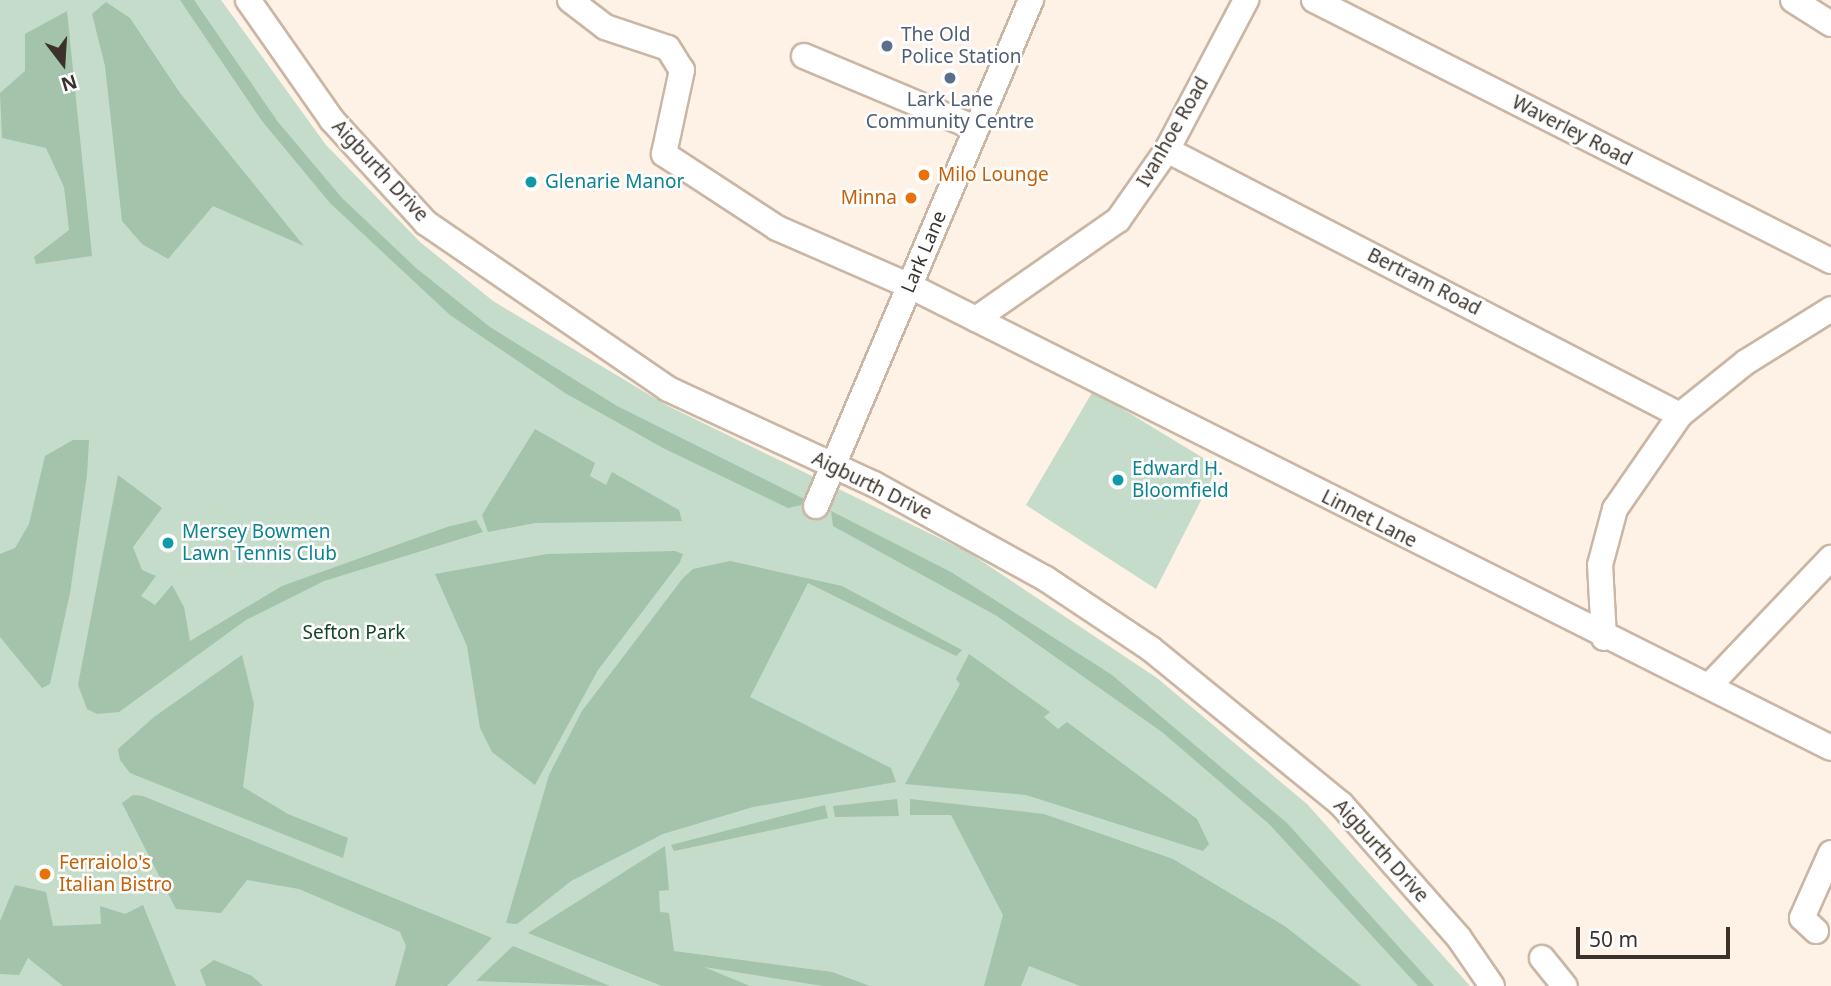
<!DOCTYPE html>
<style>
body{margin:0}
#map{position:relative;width:1831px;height:986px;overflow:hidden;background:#fef1e6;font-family:"Noto Sans",sans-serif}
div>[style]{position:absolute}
.green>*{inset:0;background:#c4dcc9}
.forest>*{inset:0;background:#a3c3aa}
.roads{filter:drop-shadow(2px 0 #cab6a4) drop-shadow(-2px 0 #cab6a4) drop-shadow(0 2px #cab6a4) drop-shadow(0 -2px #cab6a4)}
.minor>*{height:24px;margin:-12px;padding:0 12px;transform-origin:12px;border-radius:12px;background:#fff}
.dots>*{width:19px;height:19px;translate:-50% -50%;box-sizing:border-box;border:4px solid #fff;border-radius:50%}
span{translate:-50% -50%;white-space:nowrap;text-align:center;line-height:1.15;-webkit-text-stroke:5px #fff;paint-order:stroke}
.service-label{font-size:19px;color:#4e5e75}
.left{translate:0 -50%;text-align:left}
.street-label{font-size:19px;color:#3b332b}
.food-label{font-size:19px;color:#c56008}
.right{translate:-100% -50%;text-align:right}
.culture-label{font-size:19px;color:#0d838f}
.park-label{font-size:19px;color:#134625}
.north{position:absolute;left:28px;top:28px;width:70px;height:70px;-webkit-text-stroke:5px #fff;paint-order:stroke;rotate:163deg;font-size:19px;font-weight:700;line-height:28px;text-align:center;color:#3b332b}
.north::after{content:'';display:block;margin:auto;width:24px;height:32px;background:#3b332b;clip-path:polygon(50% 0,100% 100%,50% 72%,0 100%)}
.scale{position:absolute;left:1576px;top:927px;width:154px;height:32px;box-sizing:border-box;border:4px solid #3b332b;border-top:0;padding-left:9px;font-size:21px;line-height:24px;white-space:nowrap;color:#3b332b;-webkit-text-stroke:5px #fff;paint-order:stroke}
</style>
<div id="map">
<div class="green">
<i style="clip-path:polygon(0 0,221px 0,326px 145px,420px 242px,493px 301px,668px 406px,968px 552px,1157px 678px,1307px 804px,1470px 986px,0 986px)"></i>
<i style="clip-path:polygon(1093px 391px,1218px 467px,1156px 589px,1026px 505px)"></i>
</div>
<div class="forest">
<i style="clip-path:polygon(180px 0,194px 0,278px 122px,342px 198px,416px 268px,490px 327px,617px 406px,804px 499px,801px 505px,788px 508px,663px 448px,565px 393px,450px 315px,330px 203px,262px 121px)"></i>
<i style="clip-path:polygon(106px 2px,130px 18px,180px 93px,304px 246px,213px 206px,168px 259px,142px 244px,122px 221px,105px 66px,92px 14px)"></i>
<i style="clip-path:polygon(67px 11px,92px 256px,36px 264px,34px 257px,69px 230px,64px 187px,46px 148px,2px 138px,0 93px,25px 71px,25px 34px)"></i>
<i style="clip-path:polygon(535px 429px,595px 463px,590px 476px,606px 485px,612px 472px,679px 510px,682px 521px,535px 523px,488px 532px,482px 515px)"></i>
<i style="clip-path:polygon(73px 440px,89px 440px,87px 475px,70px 593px,50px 684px,42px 688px,0 637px,0 554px,15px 548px,29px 524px,45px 456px)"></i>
<i style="clip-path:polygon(118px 475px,162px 508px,133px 547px,142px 570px,156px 576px,141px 596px,155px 605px,172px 585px,184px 607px,190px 641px,282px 586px,447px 527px,476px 520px,483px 532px,324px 581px,246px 620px,119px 712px,97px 714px,87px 709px,78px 685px)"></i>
<i style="clip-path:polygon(831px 511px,951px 572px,1112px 675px,1287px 823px,1434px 986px,1418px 986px,1269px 824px,1162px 732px,997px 616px,833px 526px)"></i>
<i style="clip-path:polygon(675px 551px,683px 554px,680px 562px,598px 670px,535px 785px,492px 752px,480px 728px,467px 646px,435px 574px,547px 554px)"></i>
<i style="clip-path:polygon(730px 561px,842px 586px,962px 650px,956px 656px,808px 583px,750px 697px,891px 768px,896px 782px,753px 807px,663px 834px,571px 881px,517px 924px,506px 923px,549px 775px,582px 711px,683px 578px,693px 569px)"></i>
<i style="clip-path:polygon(969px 654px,1050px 712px,1044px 717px,1058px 729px,1067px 722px,1197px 819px,1209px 844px,1203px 851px,1026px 795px,905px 784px,960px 684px,956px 679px)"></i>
<i style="clip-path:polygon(242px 655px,254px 704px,243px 787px,288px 814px,348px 838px,343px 858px,130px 773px,120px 760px,118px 749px,154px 717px)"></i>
<i style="clip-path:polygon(133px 795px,143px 796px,492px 938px,447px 986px,395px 986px,406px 946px,400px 932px,299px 889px,247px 880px,221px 913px,176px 909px,122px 803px)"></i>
<i style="clip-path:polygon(897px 799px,899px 816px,835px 817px,833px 806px)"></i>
<i style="clip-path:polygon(910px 799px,1044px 814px,1173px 859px,1286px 927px,1361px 986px,1080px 986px,1029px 966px,1021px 986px,984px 986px,1003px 915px,951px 815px,910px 815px)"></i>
<i style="clip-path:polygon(825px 805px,828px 818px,674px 851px,671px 845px)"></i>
<i style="clip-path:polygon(665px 846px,669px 890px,659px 891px,660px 912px,669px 913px,674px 951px,832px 972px,870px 986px,823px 986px,704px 967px,750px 986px,662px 986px,528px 933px)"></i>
<i style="clip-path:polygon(15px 885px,46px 892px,53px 926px,101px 924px,100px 906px,125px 914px,143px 905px,176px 986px,63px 986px,28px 958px,19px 975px,0 974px,0 921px)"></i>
<i style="clip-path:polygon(513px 946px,610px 986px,476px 981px)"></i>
<i style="clip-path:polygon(214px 960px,252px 976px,263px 986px,206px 986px,200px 970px)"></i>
</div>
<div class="roads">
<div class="minor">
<i style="left:248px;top:0;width:146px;rotate:55deg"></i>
<i style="left:332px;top:120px;width:139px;rotate:47.6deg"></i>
<i style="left:426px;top:223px;width:293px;rotate:34.4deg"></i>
<i style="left:668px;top:389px;width:227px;rotate:24.8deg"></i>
<i style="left:874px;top:484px;width:196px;rotate:28.9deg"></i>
<i style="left:1046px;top:579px;width:126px;rotate:33.7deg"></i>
<i style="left:1151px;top:649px;width:245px;rotate:39.2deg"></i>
<i style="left:1341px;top:804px;width:179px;rotate:48.6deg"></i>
<i style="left:1459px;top:938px;width:58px;rotate:55.5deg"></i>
<i style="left:570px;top:0;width:44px;rotate:37.6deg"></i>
<i style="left:605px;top:27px;width:66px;rotate:18.4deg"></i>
<i style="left:668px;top:48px;width:26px;rotate:58deg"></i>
<i style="left:682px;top:70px;width:86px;rotate:102.1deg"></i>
<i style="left:664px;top:154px;width:135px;rotate:33.2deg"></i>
<i style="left:777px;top:228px;width:145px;rotate:23.6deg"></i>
<i style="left:910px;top:286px;width:1030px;rotate:26.64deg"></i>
<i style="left:1314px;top:0;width:579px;rotate:26.79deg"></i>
<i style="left:1793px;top:0;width:45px;rotate:32.3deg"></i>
<i style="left:804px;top:56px;width:186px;rotate:22.8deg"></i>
<i style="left:1167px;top:150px;width:577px;rotate:27.32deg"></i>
<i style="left:976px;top:319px;width:173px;rotate:-34.9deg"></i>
<i style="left:1118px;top:220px;width:85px;rotate:-55deg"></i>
<i style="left:1167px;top:150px;width:170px;rotate:-62.2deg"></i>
<i style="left:816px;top:506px;width:550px;rotate:-66.98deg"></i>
<i style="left:1604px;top:638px;width:73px;rotate:-93.1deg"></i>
<i style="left:1600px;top:565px;width:58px;rotate:-75deg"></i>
<i style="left:1615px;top:509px;width:114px;rotate:-55.3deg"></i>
<i style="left:1680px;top:415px;width:85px;rotate:-38.8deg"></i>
<i style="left:1746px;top:362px;width:100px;rotate:-31.9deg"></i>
<i style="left:1709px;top:686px;width:177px;rotate:-46.4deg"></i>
<i style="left:1816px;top:931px;width:19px;rotate:-137deg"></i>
<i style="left:1802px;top:918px;width:71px;rotate:-66deg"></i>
<i style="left:1542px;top:958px;width:36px;rotate:51deg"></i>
</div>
</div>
<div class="dots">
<i style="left:887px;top:46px;background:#5c6f8a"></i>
<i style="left:950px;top:78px;background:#5c6f8a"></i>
<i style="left:924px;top:175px;background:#e8710a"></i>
<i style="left:531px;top:182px;background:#0f9aa8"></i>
<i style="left:911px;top:198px;background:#e8710a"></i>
<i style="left:1118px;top:480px;background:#0f9aa8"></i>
<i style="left:168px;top:543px;background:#0f9aa8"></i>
<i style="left:45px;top:874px;background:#e8710a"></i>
</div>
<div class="service-label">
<span class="left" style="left:901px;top:46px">The Old<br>Police Station</span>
<span style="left:950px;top:111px">Lark Lane<br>Community Centre</span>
</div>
<div class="street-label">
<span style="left:1572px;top:131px;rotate:27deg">Waverley Road</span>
<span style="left:1173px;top:132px;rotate:-60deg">Ivanhoe Road</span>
<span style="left:380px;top:171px;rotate:47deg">Aigburth Drive</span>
<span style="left:924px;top:252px;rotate:-67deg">Lark Lane</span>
<span style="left:1424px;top:282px;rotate:27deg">Bertram Road</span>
<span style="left:872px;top:486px;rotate:26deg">Aigburth Drive</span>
<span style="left:1369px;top:519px;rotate:27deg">Linnet Lane</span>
<span style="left:1381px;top:851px;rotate:48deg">Aigburth Drive</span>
</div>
<div class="food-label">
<span class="left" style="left:938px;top:175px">Milo Lounge</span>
<span class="right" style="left:897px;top:198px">Minna</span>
<span class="left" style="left:59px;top:874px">Ferraiolo's<br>Italian Bistro</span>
</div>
<div class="culture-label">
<span class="left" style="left:545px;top:182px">Glenarie Manor</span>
<span class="left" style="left:1132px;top:480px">Edward H.<br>Bloomfield</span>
<span class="left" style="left:182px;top:543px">Mersey Bowmen<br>Lawn Tennis Club</span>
</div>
<div class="park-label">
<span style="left:354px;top:633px">Sefton Park</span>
</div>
<div class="north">N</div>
<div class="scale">50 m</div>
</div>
